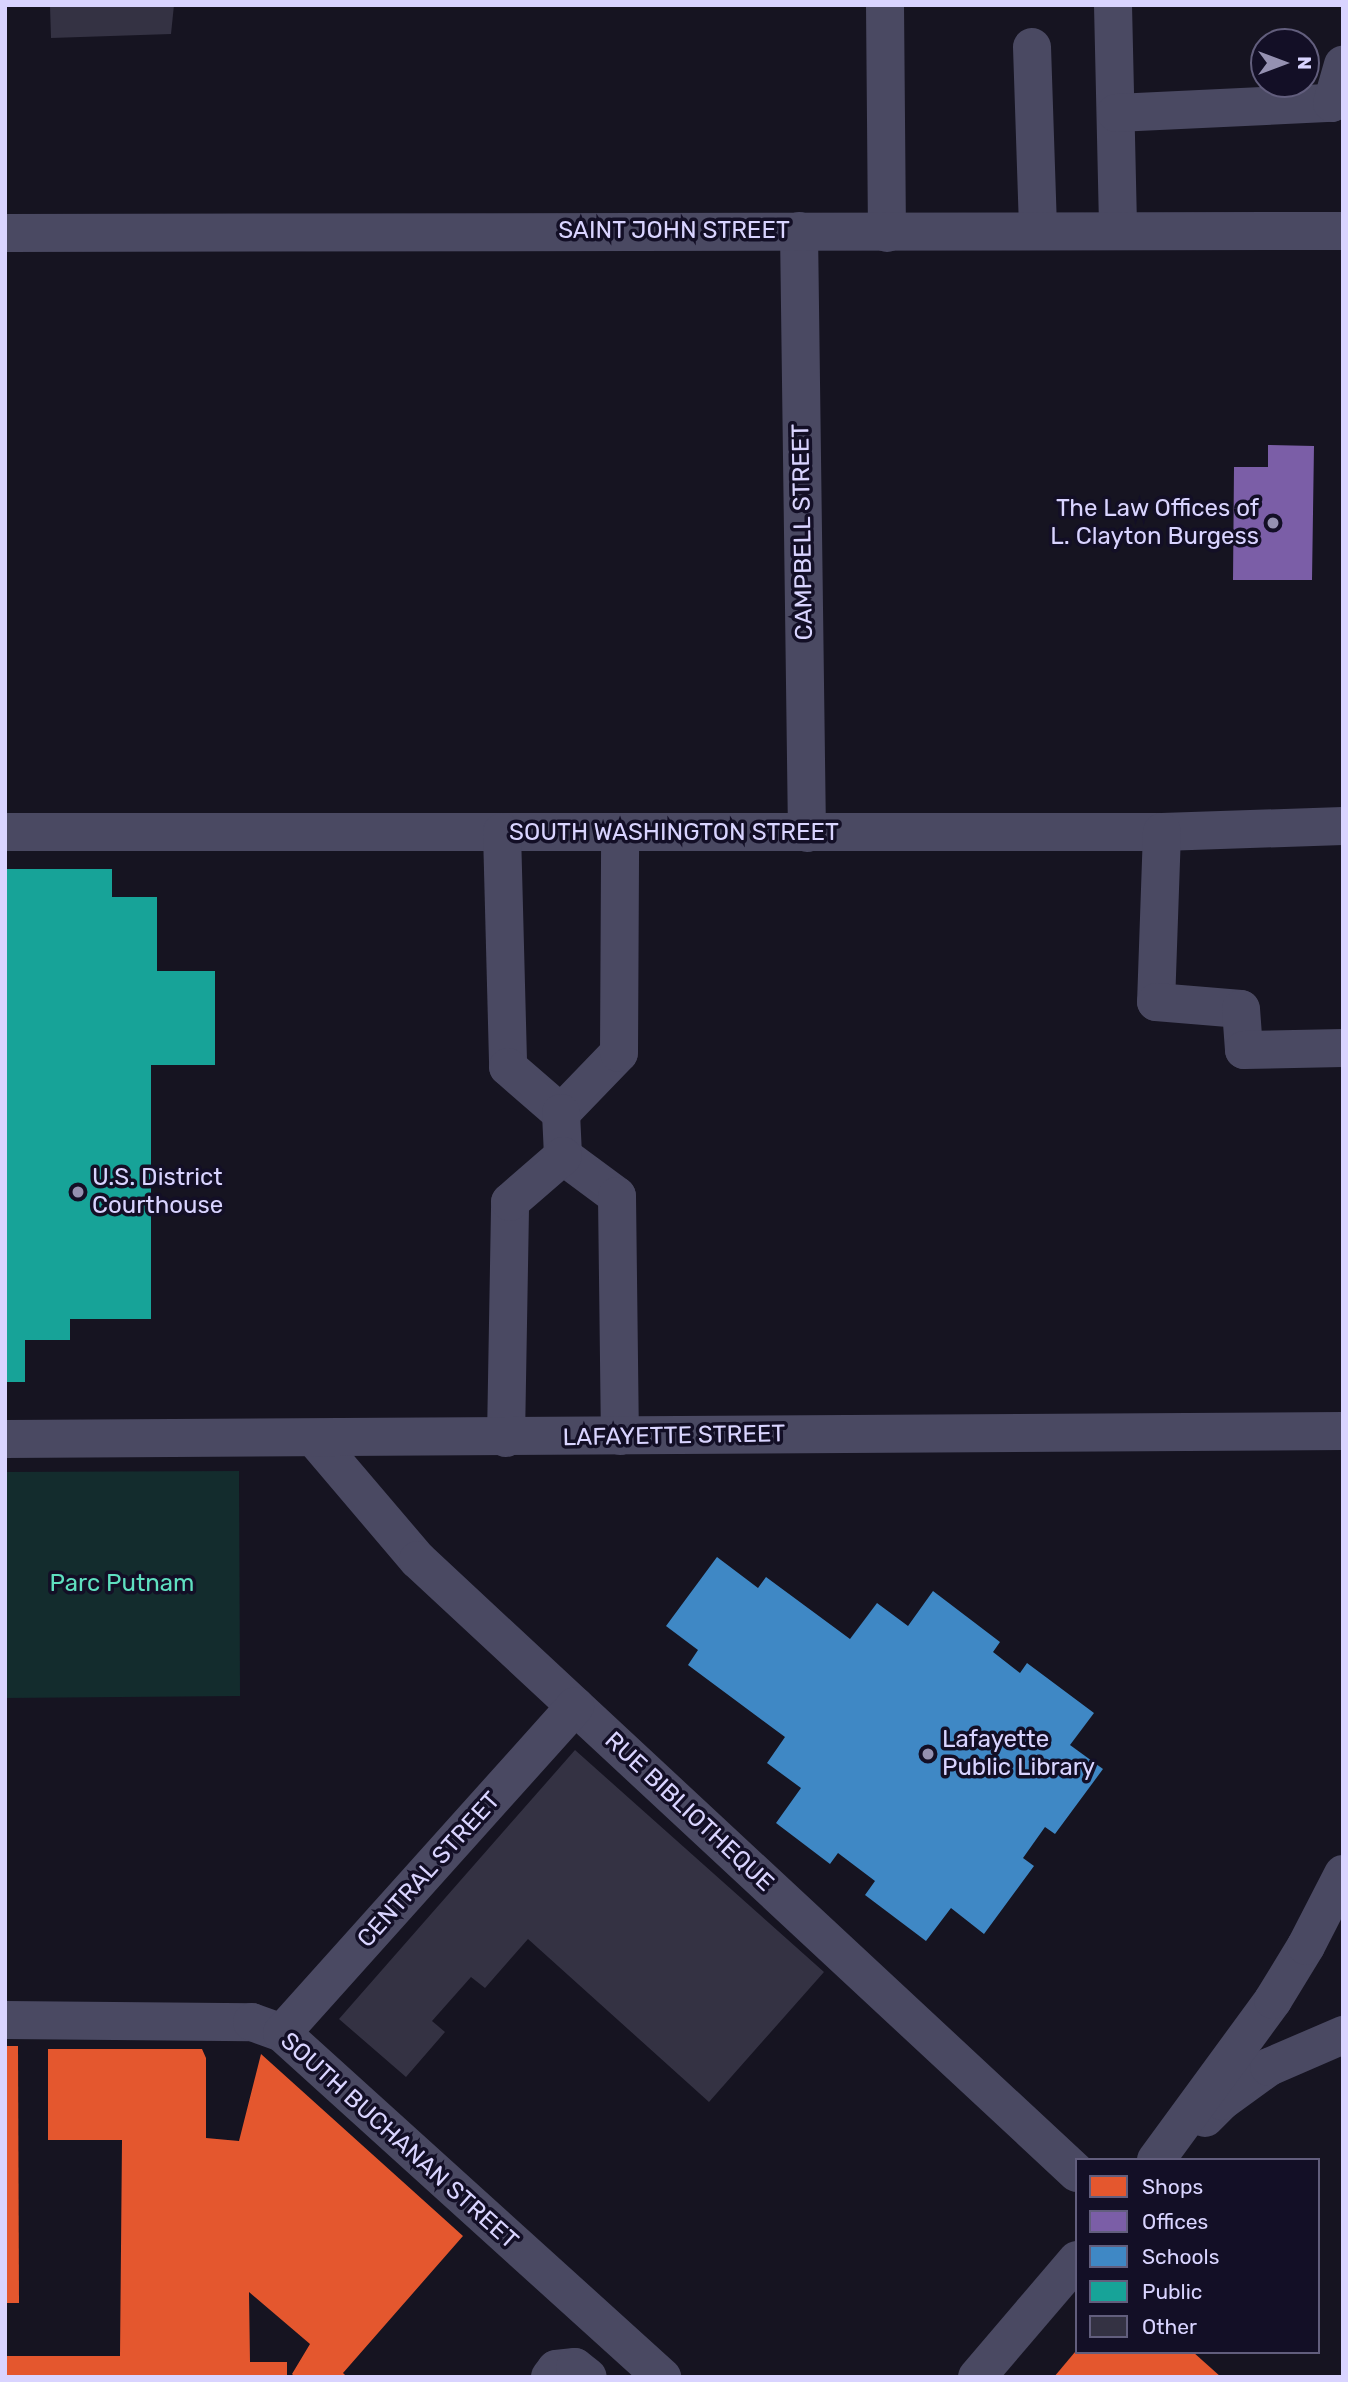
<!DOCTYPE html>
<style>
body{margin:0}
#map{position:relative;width:1348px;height:2382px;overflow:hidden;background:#161421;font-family:Rubik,sans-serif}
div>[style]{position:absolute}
.green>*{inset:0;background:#132c2d}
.shops>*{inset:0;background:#e4572e}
.offices>*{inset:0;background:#7b5ea7}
.schools>*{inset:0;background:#3f88c5}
.public>*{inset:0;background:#17a398}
.building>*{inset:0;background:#343243}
.minor>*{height:38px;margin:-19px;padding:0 19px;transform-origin:19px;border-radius:19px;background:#4a4962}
.dots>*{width:19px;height:19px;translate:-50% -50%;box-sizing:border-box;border:4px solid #130f26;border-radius:50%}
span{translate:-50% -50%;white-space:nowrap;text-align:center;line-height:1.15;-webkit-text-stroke:7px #130f26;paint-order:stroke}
.street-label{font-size:24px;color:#d9d4ff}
.poi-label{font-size:24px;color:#d9d4ff}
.right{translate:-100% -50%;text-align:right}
.left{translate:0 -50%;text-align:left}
.park-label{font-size:24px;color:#5fe0c0}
.frame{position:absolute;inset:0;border:7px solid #d9d4ff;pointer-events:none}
.legend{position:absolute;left:1075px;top:2158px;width:245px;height:196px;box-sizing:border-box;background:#130f26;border:2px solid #625e7d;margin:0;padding:9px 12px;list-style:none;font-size:21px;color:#d9d4ff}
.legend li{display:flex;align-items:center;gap:14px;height:35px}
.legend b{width:35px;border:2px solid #625e7d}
.north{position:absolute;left:1250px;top:28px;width:70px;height:70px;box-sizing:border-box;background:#130f26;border:2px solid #625e7d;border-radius:50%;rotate:90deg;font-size:19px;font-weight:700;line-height:28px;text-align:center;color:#d9d4ff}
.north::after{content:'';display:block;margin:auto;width:24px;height:32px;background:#9591b1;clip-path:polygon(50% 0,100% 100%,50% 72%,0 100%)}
</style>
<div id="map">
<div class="green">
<i style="clip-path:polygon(239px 1471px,240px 1696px,5px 1698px,5px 1472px)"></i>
</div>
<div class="shops">
<i style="clip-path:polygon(5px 2046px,18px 2046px,19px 2303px,5px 2303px)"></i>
<i style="clip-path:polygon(48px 2049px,202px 2049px,206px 2058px,206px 2138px,239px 2141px,261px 2054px,463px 2236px,343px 2373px,347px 2377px,295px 2377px,292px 2374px,310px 2344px,249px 2292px,250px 2362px,287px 2362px,287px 2377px,5px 2377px,5px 2356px,120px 2356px,122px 2140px,48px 2140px)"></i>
<i style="clip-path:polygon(1075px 2352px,1193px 2352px,1221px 2377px,1054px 2377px)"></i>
</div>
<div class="offices">
<i style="clip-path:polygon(1268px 445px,1314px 446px,1312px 580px,1233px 580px,1234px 467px,1268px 467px)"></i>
</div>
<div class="schools">
<i style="clip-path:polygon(717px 1557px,758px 1588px,766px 1577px,850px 1639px,877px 1603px,908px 1626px,933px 1591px,1000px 1642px,993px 1652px,1020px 1673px,1027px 1663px,1094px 1713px,1070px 1745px,1103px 1769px,1055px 1834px,1045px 1827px,1023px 1858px,1034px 1866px,984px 1934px,951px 1908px,926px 1941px,865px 1895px,875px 1881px,838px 1853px,830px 1864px,776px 1823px,801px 1788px,767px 1763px,785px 1737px,688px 1665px,698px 1650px,666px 1626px)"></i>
</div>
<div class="public">
<i style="clip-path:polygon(5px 869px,112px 869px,112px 897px,157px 897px,157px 971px,215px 971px,215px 1065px,151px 1065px,151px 1319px,70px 1319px,70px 1340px,25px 1340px,25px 1382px,5px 1382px)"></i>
</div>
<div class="building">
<i style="clip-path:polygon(50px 5px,174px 5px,171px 34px,51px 38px)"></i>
<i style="clip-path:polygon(575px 1750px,824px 1972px,709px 2102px,528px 1939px,485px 1988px,471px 1977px,432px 2021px,445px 2032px,406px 2077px,339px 2019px)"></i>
</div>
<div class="minor">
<i style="left:885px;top:5px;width:228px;rotate:89.5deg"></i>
<i style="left:1113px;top:5px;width:226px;rotate:88.7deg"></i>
<i style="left:1032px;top:47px;width:184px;rotate:88.1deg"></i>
<i style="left:1116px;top:113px;width:216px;rotate:-2.7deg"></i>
<i style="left:1332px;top:103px;width:40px;rotate:-74deg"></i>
<i style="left:799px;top:231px;width:602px;rotate:89.24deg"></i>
<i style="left:5px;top:233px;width:1338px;rotate:-0.09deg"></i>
<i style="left:5px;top:832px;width:1157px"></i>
<i style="left:1162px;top:832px;width:181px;rotate:-1.9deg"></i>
<i style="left:502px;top:832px;width:235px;rotate:88.5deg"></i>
<i style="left:508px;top:1067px;width:70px;rotate:41deg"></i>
<i style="left:561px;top:1113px;width:83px;rotate:-46deg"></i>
<i style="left:619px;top:1053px;width:220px;rotate:-89.7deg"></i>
<i style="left:1162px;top:832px;width:170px;rotate:92deg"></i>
<i style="left:1156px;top:1002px;width:85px;rotate:4.7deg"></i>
<i style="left:1241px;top:1009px;width:41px;rotate:85.8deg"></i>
<i style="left:1244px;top:1050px;width:99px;rotate:-1.2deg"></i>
<i style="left:561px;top:1113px;width:43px;rotate:87.3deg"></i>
<i style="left:563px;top:1156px;width:67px;rotate:36.5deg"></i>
<i style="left:617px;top:1196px;width:240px;rotate:89.3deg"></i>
<i style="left:314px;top:1438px;width:160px;rotate:49.6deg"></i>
<i style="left:418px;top:1560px;width:900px;rotate:42.93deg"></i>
<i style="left:506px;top:1438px;width:236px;rotate:-89deg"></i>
<i style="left:510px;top:1202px;width:70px;rotate:-41deg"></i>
<i style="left:5px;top:1439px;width:1338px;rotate:-0.34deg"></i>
<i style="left:5px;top:2020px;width:247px;rotate:0.5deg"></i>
<i style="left:252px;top:2022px;width:32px;rotate:20deg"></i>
<i style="left:282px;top:2033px;width:513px;rotate:42.15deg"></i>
<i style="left:282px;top:2033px;width:439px;rotate:-48.1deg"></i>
<i style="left:1205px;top:2118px;width:24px;rotate:-45deg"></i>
<i style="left:1222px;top:2101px;width:58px;rotate:-35.9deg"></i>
<i style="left:1269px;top:2067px;width:81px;rotate:-23.4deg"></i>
<i style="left:1156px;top:2160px;width:198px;rotate:-53.8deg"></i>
<i style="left:1273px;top:2000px;width:63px;rotate:-58.6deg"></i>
<i style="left:1306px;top:1946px;width:81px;rotate:-62.8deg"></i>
<i style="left:550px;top:2377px;width:10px;rotate:-53deg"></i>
<i style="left:556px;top:2369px;width:19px;rotate:-6deg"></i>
<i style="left:575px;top:2367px;width:16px;rotate:38deg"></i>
<i style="left:977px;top:2377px;width:154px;rotate:-49.5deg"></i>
</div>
<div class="dots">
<i style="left:1273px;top:523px;background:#9591b1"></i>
<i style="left:78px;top:1192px;background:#9591b1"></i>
<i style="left:928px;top:1754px;background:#9591b1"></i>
</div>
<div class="street-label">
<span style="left:674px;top:231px">SAINT JOHN STREET</span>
<span style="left:803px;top:532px;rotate:-91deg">CAMPBELL STREET</span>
<span style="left:674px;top:833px">SOUTH WASHINGTON STREET</span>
<span style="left:674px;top:1436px;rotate:-1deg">LAFAYETTE STREET</span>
<span style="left:689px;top:1812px;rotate:43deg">RUE BIBLIOTHEQUE</span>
<span style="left:429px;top:1870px;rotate:-48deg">CENTRAL STREET</span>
<span style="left:399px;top:2141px;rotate:42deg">SOUTH BUCHANAN STREET</span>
</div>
<div class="poi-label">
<span class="right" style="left:1259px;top:523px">The Law Offices of<br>L. Clayton Burgess</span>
<span class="left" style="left:92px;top:1192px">U.S. District<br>Courthouse</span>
<span class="left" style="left:942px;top:1754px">Lafayette<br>Public Library</span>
</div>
<div class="park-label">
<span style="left:122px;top:1584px">Parc Putnam</span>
</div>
<div class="frame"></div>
<ul class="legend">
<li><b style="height:19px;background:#e4572e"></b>Shops</li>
<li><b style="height:19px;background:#7b5ea7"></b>Offices</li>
<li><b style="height:19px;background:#3f88c5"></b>Schools</li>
<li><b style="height:19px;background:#17a398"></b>Public</li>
<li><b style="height:19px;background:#343243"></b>Other</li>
</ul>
<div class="north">N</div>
</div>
